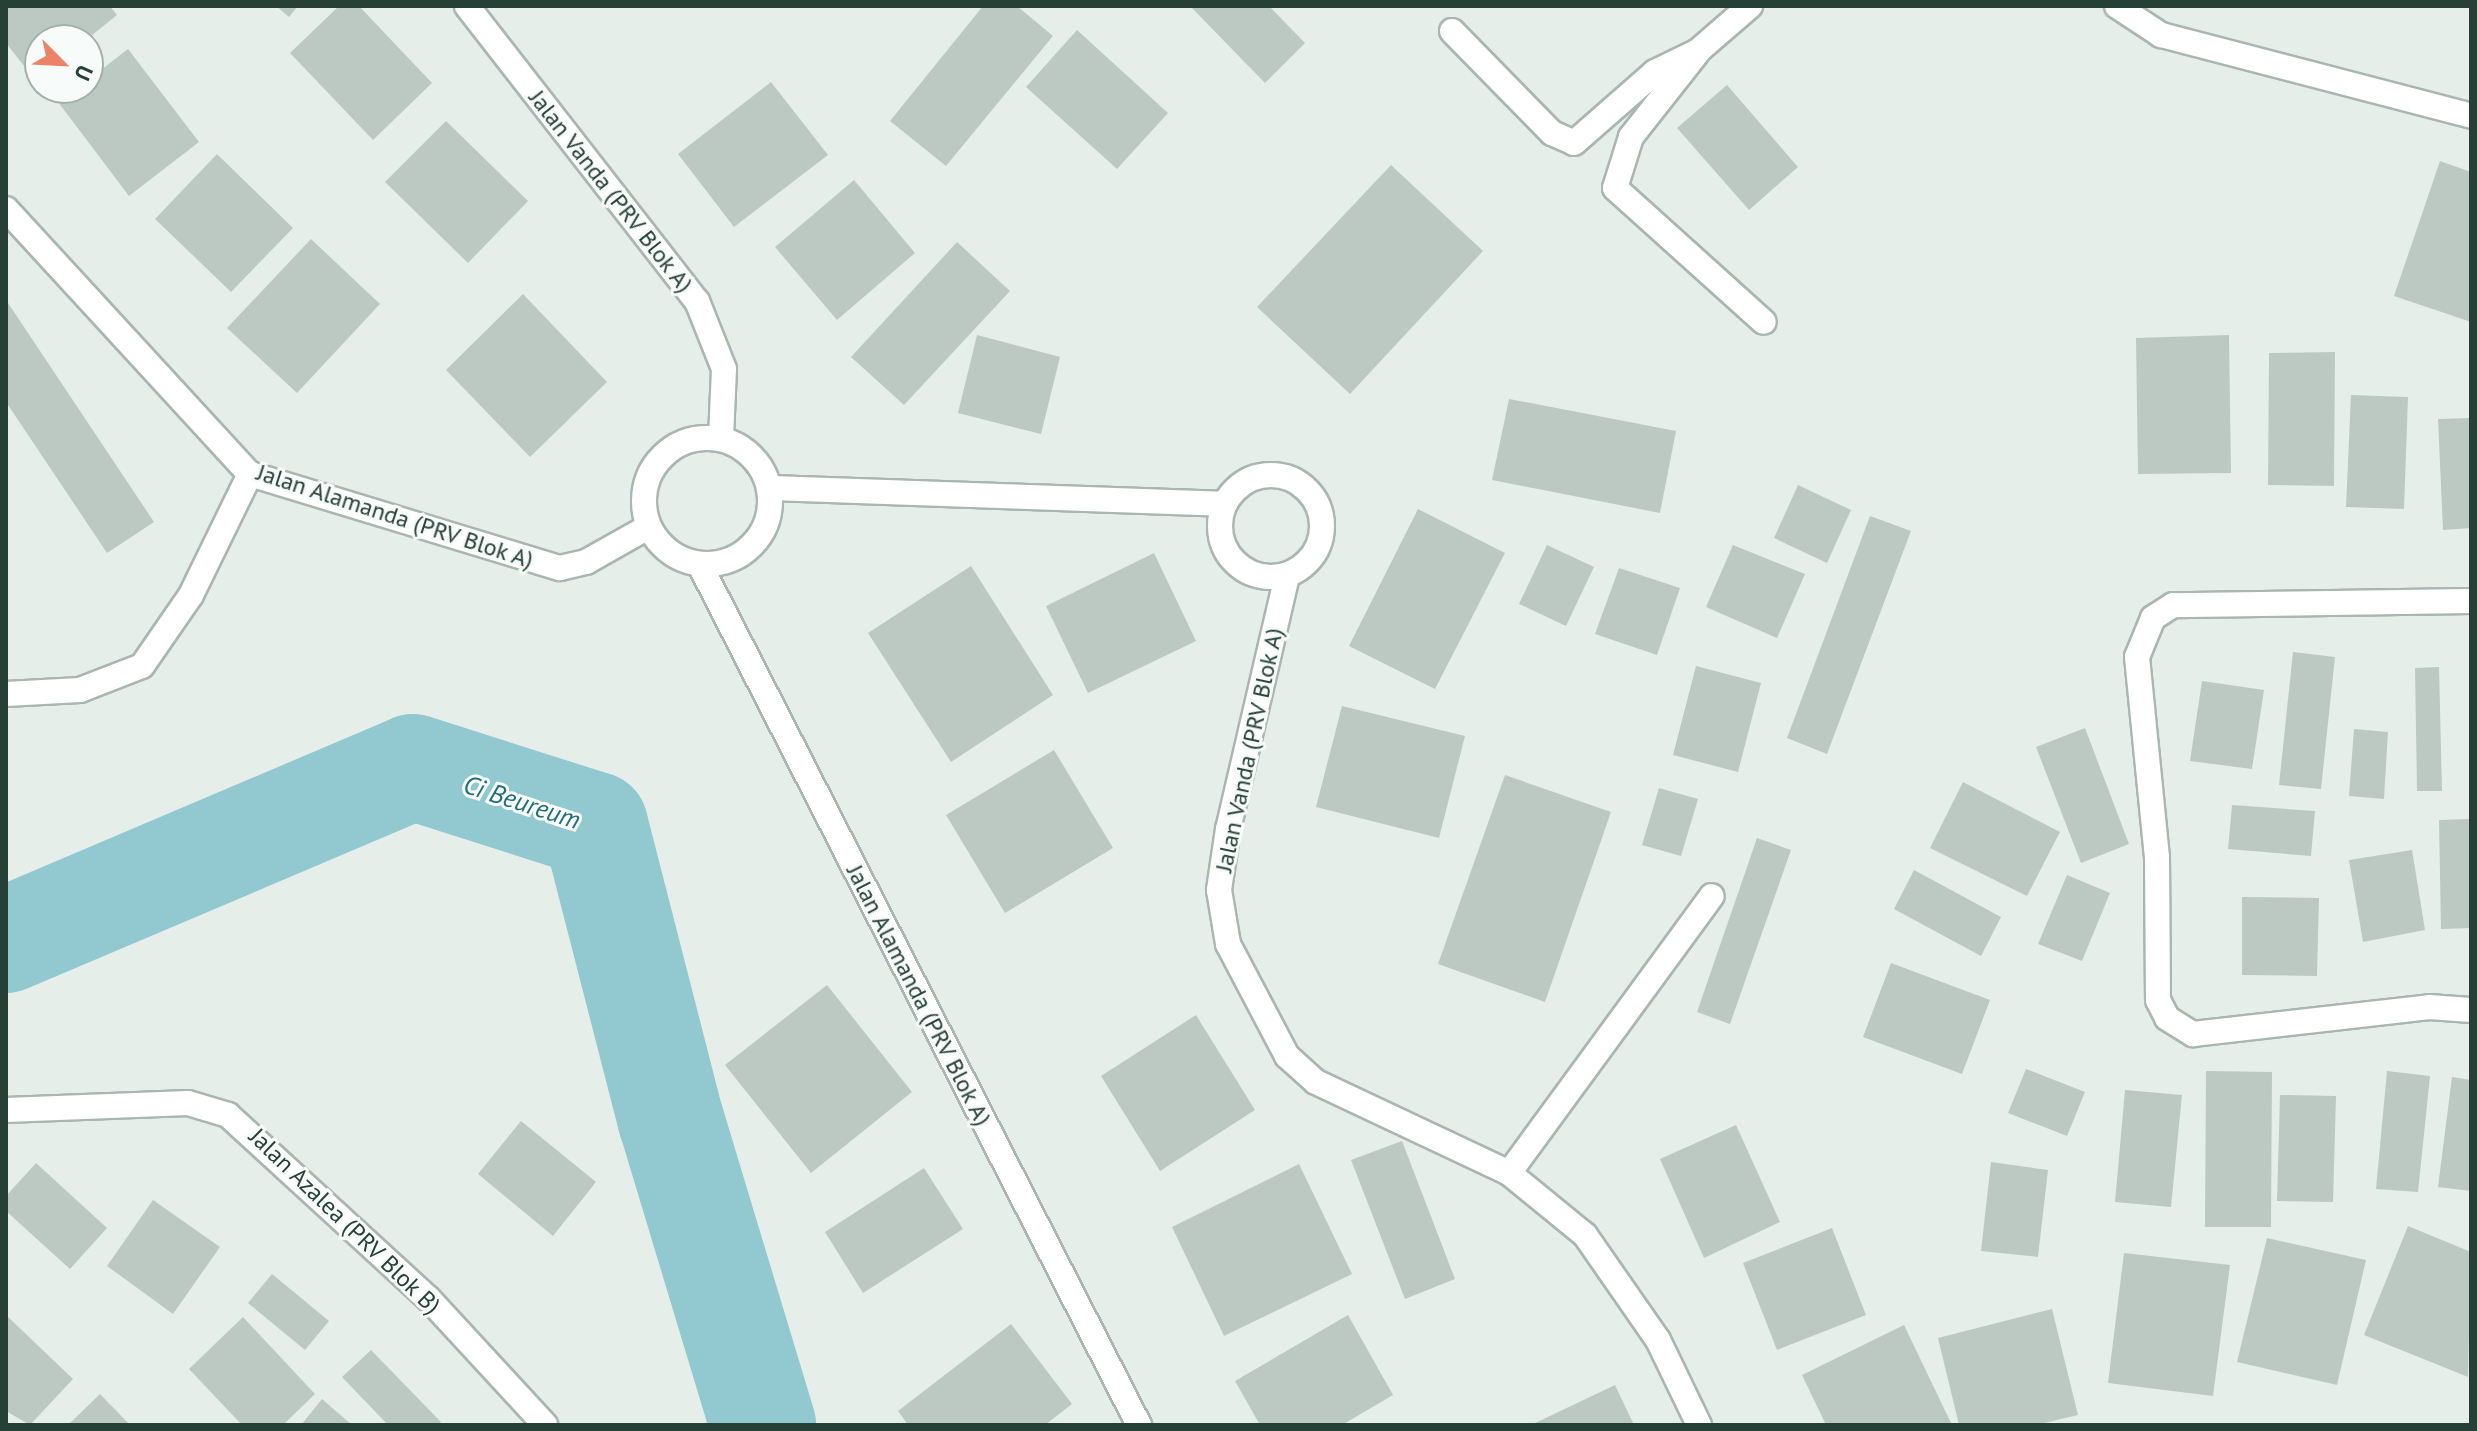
<!DOCTYPE html>
<style>
body{margin:0}
#map{position:relative;width:2477px;height:1431px;overflow:hidden;background:#e6eeea;font-family:"PT Sans",sans-serif}
div>[style]{position:absolute}
.river>*{height:106px;margin:-53px;padding:0 53px;transform-origin:53px;border-radius:53px;background:#92c8d0}
.building>*{inset:0;background:#bcc9c3}
.roads{filter:drop-shadow(2px 0 #a9b6b1) drop-shadow(-2px 0 #a9b6b1) drop-shadow(0 2px #a9b6b1) drop-shadow(0 -2px #a9b6b1)}
.minor>*{height:24px;margin:-12px;padding:0 12px;transform-origin:12px;border-radius:12px;background:#fff}
.minor>.ring{margin:-12px;padding:0;box-sizing:content-box;background:none;border:24px solid #fff;border-radius:50%}
span{translate:-50% -50%;white-space:nowrap;text-align:center;line-height:1.15;-webkit-text-stroke:6px #f7fbf9;paint-order:stroke}
.street-label{font-size:24px;color:#264038}
.water-label{font-size:26px;color:#226e79;font-style:italic}
.frame{position:absolute;inset:0;border:8px solid #264038;pointer-events:none}
.north{position:absolute;left:24px;top:24px;width:80px;height:80px;box-sizing:border-box;background:#f7fbf9;border:2px solid #a3b0ac;border-radius:50%;rotate:114deg;font-size:22px;font-weight:700;line-height:32px;text-align:center;color:#264038}
.north::after{content:'';display:block;margin:auto;width:28px;height:36px;background:#eb8368;clip-path:polygon(50% 0,100% 100%,50% 72%,0 100%)}
</style>
<div id="map">
<div class="river">
<i style="left:6px;top:940px;width:442px;rotate:-23deg"></i>
<i style="left:413px;top:767px;width:191px;rotate:17.7deg"></i>
<i style="left:595px;top:825px;width:305px;rotate:75.6deg"></i>
<i style="left:671px;top:1120px;width:319px;rotate:73.2deg"></i>
</div>
<div class="building">
<i style="clip-path:polygon(6px 6px,110px 6px,117px 15px,86px 40px,40px 40px,35px 80px,6px 43px)"></i>
<i style="clip-path:polygon(276px 6px,298px 6px,289px 17px)"></i>
<i style="clip-path:polygon(339px 6px,359px 6px,432px 83px,373px 140px,290px 53px)"></i>
<i style="clip-path:polygon(983px 6px,1017px 6px,1053px 36px,946px 166px,890px 121px)"></i>
<i style="clip-path:polygon(1190px 6px,1269px 6px,1305px 43px,1265px 83px)"></i>
<i style="clip-path:polygon(1077px 30px,1168px 113px,1117px 169px,1026px 87px)"></i>
<i style="clip-path:polygon(128px 49px,199px 142px,129px 196px,58px 102px,88px 88px,88px 80px)"></i>
<i style="clip-path:polygon(771px 82px,828px 155px,734px 227px,678px 154px)"></i>
<i style="clip-path:polygon(1727px 85px,1798px 167px,1749px 210px,1677px 128px)"></i>
<i style="clip-path:polygon(446px 121px,528px 201px,468px 263px,385px 182px)"></i>
<i style="clip-path:polygon(217px 154px,293px 228px,231px 292px,155px 219px)"></i>
<i style="clip-path:polygon(2440px 161px,2471px 172px,2471px 322px,2394px 296px)"></i>
<i style="clip-path:polygon(1391px 165px,1483px 251px,1350px 394px,1257px 307px)"></i>
<i style="clip-path:polygon(854px 180px,915px 253px,837px 320px,775px 247px)"></i>
<i style="clip-path:polygon(311px 239px,380px 304px,297px 393px,227px 328px)"></i>
<i style="clip-path:polygon(957px 242px,1010px 291px,904px 405px,851px 357px)"></i>
<i style="clip-path:polygon(523px 294px,607px 382px,530px 457px,446px 370px)"></i>
<i style="clip-path:polygon(6px 300px,154px 522px,107px 553px,6px 402px)"></i>
<i style="clip-path:polygon(977px 335px,1060px 357px,1041px 434px,958px 413px)"></i>
<i style="clip-path:polygon(2229px 335px,2231px 473px,2138px 474px,2136px 338px)"></i>
<i style="clip-path:polygon(2335px 352px,2334px 486px,2268px 485px,2269px 353px)"></i>
<i style="clip-path:polygon(2351px 395px,2408px 397px,2404px 509px,2346px 507px)"></i>
<i style="clip-path:polygon(1509px 399px,1676px 431px,1660px 513px,1492px 480px)"></i>
<i style="clip-path:polygon(2471px 418px,2471px 528px,2443px 530px,2438px 419px)"></i>
<i style="clip-path:polygon(1798px 485px,1851px 510px,1827px 563px,1774px 538px)"></i>
<i style="clip-path:polygon(1418px 509px,1505px 553px,1435px 689px,1349px 646px)"></i>
<i style="clip-path:polygon(1870px 516px,1911px 531px,1827px 754px,1787px 738px)"></i>
<i style="clip-path:polygon(1547px 545px,1594px 567px,1566px 626px,1519px 604px)"></i>
<i style="clip-path:polygon(1733px 545px,1805px 574px,1777px 638px,1706px 607px)"></i>
<i style="clip-path:polygon(1154px 553px,1196px 641px,1088px 693px,1046px 606px)"></i>
<i style="clip-path:polygon(971px 566px,1053px 695px,951px 762px,868px 633px)"></i>
<i style="clip-path:polygon(1619px 568px,1680px 588px,1657px 655px,1595px 634px)"></i>
<i style="clip-path:polygon(2293px 652px,2335px 657px,2321px 789px,2279px 785px)"></i>
<i style="clip-path:polygon(1696px 666px,1761px 683px,1738px 772px,1673px 755px)"></i>
<i style="clip-path:polygon(2439px 667px,2442px 791px,2417px 791px,2415px 668px)"></i>
<i style="clip-path:polygon(2202px 681px,2264px 690px,2252px 769px,2190px 761px)"></i>
<i style="clip-path:polygon(1342px 706px,1465px 736px,1439px 838px,1316px 807px)"></i>
<i style="clip-path:polygon(2085px 728px,2129px 844px,2081px 863px,2036px 747px)"></i>
<i style="clip-path:polygon(2354px 729px,2388px 732px,2384px 799px,2349px 796px)"></i>
<i style="clip-path:polygon(1054px 750px,1113px 848px,1005px 913px,946px 815px)"></i>
<i style="clip-path:polygon(1505px 775px,1611px 812px,1545px 1002px,1438px 964px)"></i>
<i style="clip-path:polygon(1963px 782px,2060px 832px,2027px 896px,1930px 848px)"></i>
<i style="clip-path:polygon(1659px 788px,1698px 799px,1681px 856px,1642px 845px)"></i>
<i style="clip-path:polygon(2232px 805px,2315px 811px,2311px 856px,2228px 849px)"></i>
<i style="clip-path:polygon(2471px 819px,2471px 928px,2441px 929px,2439px 820px)"></i>
<i style="clip-path:polygon(1757px 838px,1791px 850px,1730px 1024px,1697px 1012px)"></i>
<i style="clip-path:polygon(2412px 850px,2425px 930px,2363px 942px,2349px 860px)"></i>
<i style="clip-path:polygon(1914px 870px,2001px 917px,1981px 956px,1894px 909px)"></i>
<i style="clip-path:polygon(2067px 875px,2110px 893px,2082px 961px,2038px 944px)"></i>
<i style="clip-path:polygon(2242px 897px,2319px 898px,2317px 976px,2242px 975px)"></i>
<i style="clip-path:polygon(1891px 963px,1990px 1000px,1962px 1074px,1863px 1037px)"></i>
<i style="clip-path:polygon(827px 985px,912px 1092px,811px 1173px,725px 1065px)"></i>
<i style="clip-path:polygon(1196px 1015px,1255px 1110px,1160px 1171px,1101px 1076px)"></i>
<i style="clip-path:polygon(2026px 1069px,2085px 1092px,2067px 1136px,2008px 1113px)"></i>
<i style="clip-path:polygon(2206px 1071px,2272px 1072px,2271px 1227px,2205px 1227px)"></i>
<i style="clip-path:polygon(2387px 1071px,2430px 1076px,2418px 1192px,2376px 1189px)"></i>
<i style="clip-path:polygon(2452px 1077px,2471px 1080px,2471px 1191px,2438px 1187px)"></i>
<i style="clip-path:polygon(2125px 1090px,2182px 1095px,2171px 1207px,2115px 1202px)"></i>
<i style="clip-path:polygon(2280px 1095px,2336px 1096px,2333px 1202px,2277px 1201px)"></i>
<i style="clip-path:polygon(521px 1121px,596px 1182px,553px 1236px,478px 1174px)"></i>
<i style="clip-path:polygon(1736px 1125px,1780px 1222px,1704px 1258px,1660px 1159px)"></i>
<i style="clip-path:polygon(1402px 1141px,1455px 1279px,1405px 1299px,1351px 1160px)"></i>
<i style="clip-path:polygon(1991px 1162px,2048px 1170px,2038px 1257px,1981px 1251px)"></i>
<i style="clip-path:polygon(36px 1163px,107px 1228px,70px 1269px,6px 1211px,6px 1196px)"></i>
<i style="clip-path:polygon(1299px 1164px,1352px 1274px,1224px 1336px,1172px 1227px)"></i>
<i style="clip-path:polygon(924px 1168px,963px 1229px,863px 1293px,825px 1232px)"></i>
<i style="clip-path:polygon(153px 1200px,220px 1247px,173px 1314px,107px 1266px)"></i>
<i style="clip-path:polygon(2408px 1226px,2471px 1252px,2468px 1377px,2364px 1335px)"></i>
<i style="clip-path:polygon(1832px 1228px,1866px 1315px,1777px 1350px,1743px 1263px)"></i>
<i style="clip-path:polygon(2267px 1238px,2366px 1260px,2337px 1385px,2237px 1362px)"></i>
<i style="clip-path:polygon(2124px 1253px,2230px 1265px,2213px 1396px,2108px 1383px)"></i>
<i style="clip-path:polygon(272px 1274px,329px 1321px,305px 1350px,248px 1303px)"></i>
<i style="clip-path:polygon(2052px 1309px,2078px 1415px,2036px 1425px,1959px 1425px,1938px 1338px)"></i>
<i style="clip-path:polygon(6px 1315px,73px 1379px,30px 1425px,6px 1411px)"></i>
<i style="clip-path:polygon(1348px 1315px,1393px 1395px,1342px 1425px,1260px 1425px,1235px 1381px)"></i>
<i style="clip-path:polygon(243px 1317px,315px 1394px,283px 1425px,242px 1425px,189px 1369px)"></i>
<i style="clip-path:polygon(1011px 1324px,1072px 1404px,1045px 1425px,908px 1425px,898px 1411px)"></i>
<i style="clip-path:polygon(1904px 1325px,1952px 1425px,1826px 1425px,1802px 1375px)"></i>
<i style="clip-path:polygon(371px 1350px,441px 1422px,438px 1425px,388px 1425px,342px 1377px)"></i>
<i style="clip-path:polygon(1615px 1385px,1634px 1425px,1531px 1425px)"></i>
<i style="clip-path:polygon(100px 1394px,130px 1425px,68px 1425px)"></i>
<i style="clip-path:polygon(322px 1399px,352px 1425px,301px 1425px)"></i>
</div>
<div class="roads">
<div class="minor">
<i style="left:467px;top:6px;width:374px;rotate:52.1deg"></i>
<i style="left:697px;top:301px;width:73px;rotate:68.3deg"></i>
<i style="left:724px;top:369px;width:70px;rotate:92.5deg"></i>
<i style="left:2117px;top:6px;width:53px;rotate:33.4deg"></i>
<i style="left:2161px;top:35px;width:320px;rotate:14.6deg"></i>
<i style="left:1452px;top:31px;width:143px;rotate:45.6deg"></i>
<i style="left:1552px;top:133px;width:24px;rotate:24deg"></i>
<i style="left:1574px;top:143px;width:108px;rotate:-41.2deg"></i>
<i style="left:1655px;top:72px;width:48px;rotate:-26deg"></i>
<i style="left:1698px;top:51px;width:69px;rotate:-40.9deg"></i>
<i style="left:1697px;top:53px;width:107px;rotate:128.2deg"></i>
<i style="left:1631px;top:137px;width:53px;rotate:107.4deg"></i>
<i style="left:1615px;top:188px;width:200px;rotate:42deg"></i>
<i style="left:6px;top:209px;width:360px;rotate:47.4deg"></i>
<i style="left:250px;top:474px;width:324px;rotate:16.9deg"></i>
<i style="left:560px;top:568px;width:27px;rotate:-13deg"></i>
<i style="left:586px;top:562px;width:71px;rotate:-29.4deg"></i>
<i class="ring" style="left:644px;top:438px;width:102px;height:102px"></i>
<i class="ring" style="left:1220px;top:475px;width:78px;height:78px"></i>
<i style="left:769px;top:488px;width:455px;rotate:2deg"></i>
<i style="left:700px;top:565px;width:966px;rotate:62.96deg"></i>
<i style="left:1287px;top:576px;width:260px;rotate:103.1deg"></i>
<i style="left:1228px;top:829px;width:62px;rotate:98.4deg"></i>
<i style="left:1219px;top:890px;width:55px;rotate:80.5deg"></i>
<i style="left:1228px;top:944px;width:127px;rotate:62.2deg"></i>
<i style="left:1287px;top:1056px;width:39px;rotate:42deg"></i>
<i style="left:1316px;top:1082px;width:213px;rotate:25.2deg"></i>
<i style="left:1509px;top:1173px;width:98px;rotate:39.2deg"></i>
<i style="left:1585px;top:1235px;width:128px;rotate:55.2deg"></i>
<i style="left:1658px;top:1340px;width:94px;rotate:64.2deg"></i>
<i style="left:2471px;top:601px;width:298px;rotate:179.2deg"></i>
<i style="left:2173px;top:605px;width:24px;rotate:147deg"></i>
<i style="left:2153px;top:618px;width:42px;rotate:112.3deg"></i>
<i style="left:2137px;top:657px;width:201px;rotate:84.3deg"></i>
<i style="left:2157px;top:857px;width:143px;rotate:89.6deg"></i>
<i style="left:2158px;top:1000px;width:20px;rotate:63deg"></i>
<i style="left:2167px;top:1018px;width:31px;rotate:32deg"></i>
<i style="left:2193px;top:1034px;width:238px;rotate:-6.5deg"></i>
<i style="left:2429px;top:1007px;width:42px;rotate:4.1deg"></i>
<i style="left:6px;top:694px;width:74px;rotate:-3.1deg"></i>
<i style="left:80px;top:690px;width:66px;rotate:-21.2deg"></i>
<i style="left:142px;top:666px;width:86px;rotate:-55.4deg"></i>
<i style="left:191px;top:595px;width:135px;rotate:-64deg"></i>
<i style="left:6px;top:1110px;width:182px;rotate:-2.2deg"></i>
<i style="left:188px;top:1103px;width:42px;rotate:16.7deg"></i>
<i style="left:228px;top:1115px;width:271px;rotate:42.5deg"></i>
<i style="left:428px;top:1298px;width:173px;rotate:47.3deg"></i>
<i style="left:1509px;top:1173px;width:343px;rotate:-53.8deg"></i>
</div>
</div>
<div class="street-label">
<span style="left:611px;top:191px;rotate:52deg">Jalan Vanda (PRV Blok A)</span>
<span style="left:395px;top:516px;rotate:18deg">Jalan Alamanda (PRV Blok A)</span>
<span style="left:1249px;top:750px;rotate:-78deg">Jalan Vanda (PRV Blok A)</span>
<span style="left:919px;top:995px;rotate:63deg">Jalan Alamanda (PRV Blok A)</span>
<span style="left:345px;top:1221px;rotate:44deg">Jalan Azalea (PRV Blok B)</span>
</div>
<div class="water-label">
<span style="left:522px;top:802px;rotate:18deg">Ci Beureum</span>
</div>
<div class="frame"></div>
<div class="north">U</div>
</div>
